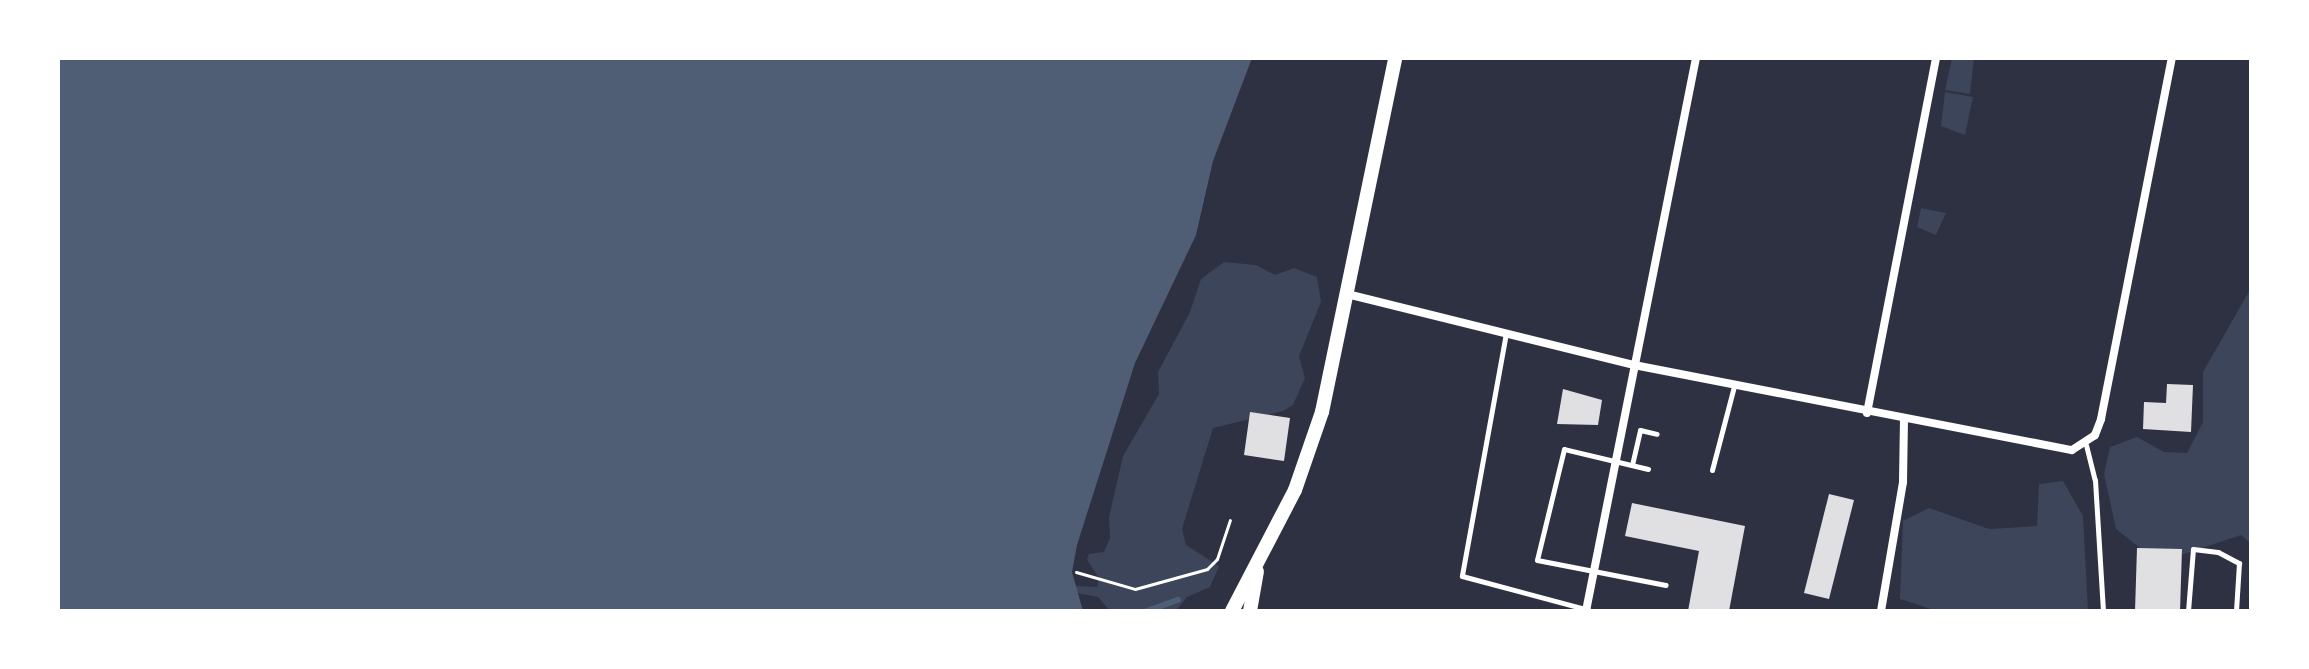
<!DOCTYPE html>
<style>
body{margin:0}
#map{position:relative;width:2309px;height:669px;overflow:hidden;background:#2d3142;font-family:"Source Sans 3",sans-serif}
div>[style]{position:absolute}
.green>*{inset:0;background:#3c4559}
.water>*{inset:0;background:#4f5d75}
.stream>*{height:6px;margin:-3px;padding:0 3px;transform-origin:3px;border-radius:3px;background:#4f5d75}
.building>*{inset:0;background:#e0e0e3}
.path>*{height:3px;margin:-1.5px;padding:0 1.5px;transform-origin:1.5px;border-radius:1.5px;background:#fff}
.service>*{height:5px;margin:-2.5px;padding:0 2.5px;transform-origin:2.5px;border-radius:2.5px;background:#fff}
.minor>*{height:8px;margin:-4px;padding:0 4px;transform-origin:4px;border-radius:4px;background:#fff}
.secondary>*{height:14px;margin:-7px;padding:0 7px;transform-origin:7px;border-radius:7px;background:#fff}
span{translate:-50% -50%;white-space:nowrap;text-align:center;line-height:1.15;-webkit-text-stroke:6px #fff;paint-order:stroke}
.frame{position:absolute;inset:0;border:60px solid #fff;pointer-events:none}
</style>
<div id="map">
<div class="green">
<i style="clip-path:polygon(1952px 58px,1974px 58px,1970px 94px,1945px 90px)"></i>
<i style="clip-path:polygon(1945px 92px,1973px 97px,1965px 135px,1941px 126px)"></i>
<i style="clip-path:polygon(1921px 208px,1946px 213px,1936px 235px,1917px 227px)"></i>
<i style="clip-path:polygon(1224px 262px,1256px 265px,1275px 275px,1294px 268px,1317px 277px,1321px 302px,1299px 356px,1305px 378px,1293px 405px,1283px 411px,1213px 428px,1182px 529px,1186px 545px,1219px 566px,1210px 587px,1187px 597px,1176px 611px,1110px 611px,1098px 597px,1072px 592px,1075px 586px,1097px 587px,1099px 578px,1087px 560px,1089px 554px,1104px 552px,1110px 538px,1109px 517px,1123px 456px,1159px 394px,1158px 372px,1190px 312px,1201px 279px)"></i>
<i style="clip-path:polygon(2251px 288px,2251px 544px,2241px 535px,2175px 557px,2149px 555px,2116px 529px,2104px 474px,2110px 447px,2137px 437px,2164px 452px,2187px 453px,2203px 422px,2203px 372px)"></i>
<i style="clip-path:polygon(2063px 481px,2083px 516px,2088px 611px,1937px 611px,1900px 599px,1903px 521px,1929px 508px,1989px 529px,2037px 526px,2039px 484px)"></i>
</div>
<div class="water">
<i style="clip-path:polygon(58px 58px,1252px 58px,1213px 161px,1196px 235px,1135px 363px,1077px 545px,1072px 572px,1083px 611px,58px 611px)"></i>
</div>
<div class="stream">
<i style="left:1147px;top:611px;width:33px;rotate:-20deg"></i>
</div>
<div class="building">
<i style="clip-path:polygon(2167px 384px,2193px 385px,2191px 432px,2143px 429px,2144px 402px,2166px 403px)"></i>
<i style="clip-path:polygon(1563px 389px,1602px 400px,1598px 425px,1557px 424px)"></i>
<i style="clip-path:polygon(1250px 412px,1290px 418px,1284px 461px,1244px 455px)"></i>
<i style="clip-path:polygon(1829px 494px,1854px 500px,1829px 599px,1804px 593px)"></i>
<i style="clip-path:polygon(1632px 503px,1745px 526px,1729px 611px,1688px 611px,1699px 551px,1625px 536px)"></i>
<i style="clip-path:polygon(2137px 548px,2182px 549px,2180px 611px,2135px 611px)"></i>
</div>
<div class="path">
<i style="left:1076px;top:572px;width:61px;rotate:16.1deg"></i>
<i style="left:1135px;top:589px;width:75px;rotate:-15.5deg"></i>
<i style="left:1207px;top:569px;width:14px;rotate:-45deg"></i>
<i style="left:1217px;top:559px;width:41px;rotate:-71.6deg"></i>
</div>
<div class="service">
<i style="left:1506px;top:333px;width:247px;rotate:100.3deg"></i>
<i style="left:1462px;top:576px;width:131px;rotate:15deg"></i>
<i style="left:2086px;top:445px;width:36px;rotate:76deg"></i>
<i style="left:2095px;top:480px;width:131px;rotate:86.5deg"></i>
<i style="left:1632px;top:465px;width:36px;rotate:-77deg"></i>
<i style="left:1640px;top:430px;width:17px;rotate:13deg"></i>
<i style="left:1648px;top:469px;width:86px;rotate:-166.6deg"></i>
<i style="left:1564px;top:449px;width:114px;rotate:103.7deg"></i>
<i style="left:1537px;top:560px;width:131px;rotate:11deg"></i>
<i style="left:1712px;top:470px;width:87px;rotate:-75.3deg"></i>
<i style="left:2188px;top:611px;width:62px;rotate:-85.4deg"></i>
<i style="left:2193px;top:549px;width:25px;rotate:7deg"></i>
<i style="left:2218px;top:552px;width:24px;rotate:28deg"></i>
<i style="left:2239px;top:563px;width:48px;rotate:93.6deg"></i>
</div>
<div class="minor">
<i style="left:1347px;top:294px;width:296px;rotate:13.9deg"></i>
<i style="left:1634px;top:365px;width:446px;rotate:11deg"></i>
<i style="left:2072px;top:450px;width:27px;rotate:-33deg"></i>
<i style="left:2095px;top:435px;width:17px;rotate:-69deg"></i>
<i style="left:2101px;top:419px;width:368px;rotate:-78.9deg"></i>
<i style="left:1867px;top:413px;width:362px;rotate:-79deg"></i>
<i style="left:1586px;top:611px;width:564px;rotate:-78.75deg"></i>
<i style="left:1881px;top:611px;width:131px;rotate:-80.3deg"></i>
<i style="left:1903px;top:482px;width:62px;rotate:-89.1deg"></i>
</div>
<div class="secondary">
<i style="left:1232px;top:611px;width:136px;rotate:-62.5deg"></i>
<i style="left:1295px;top:490px;width:83px;rotate:-70.9deg"></i>
<i style="left:1322px;top:412px;width:361px;rotate:-78.3deg"></i>
<i style="left:1250px;top:611px;width:40px;rotate:-80deg"></i>
</div>
<div class="frame"></div>
</div>
